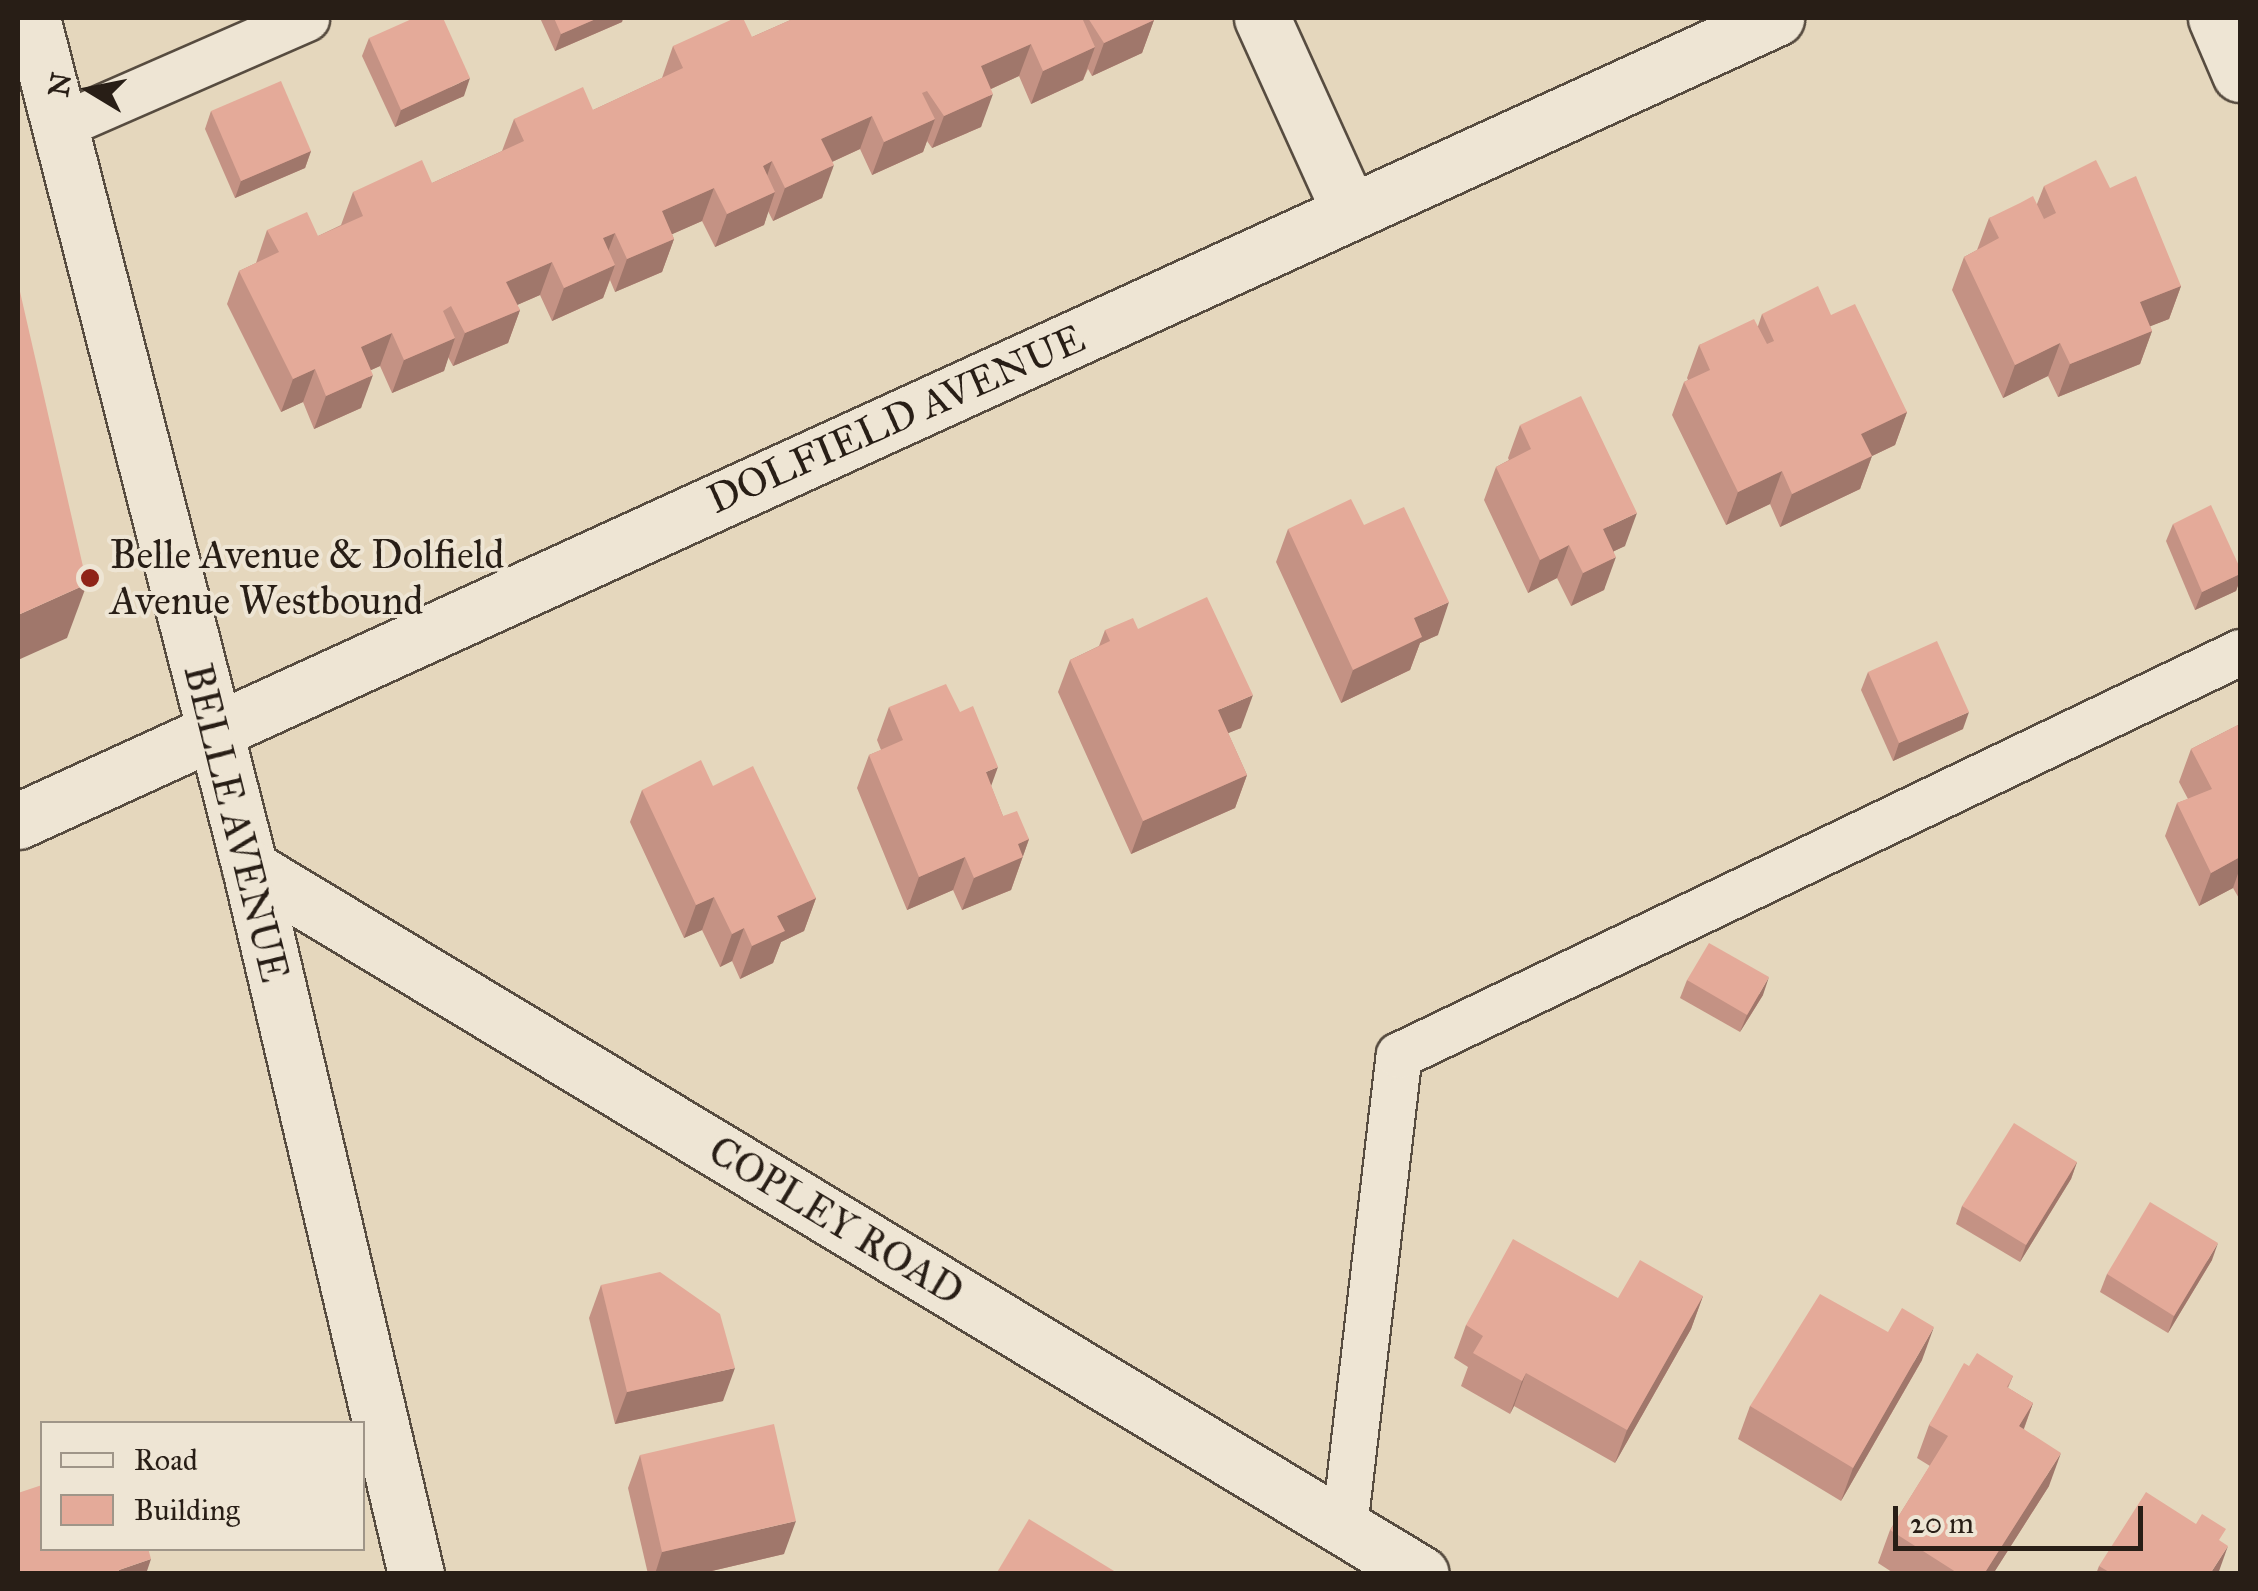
<!DOCTYPE html>
<style>
body{margin:0}
#map{position:relative;width:2258px;height:1591px;overflow:hidden;background:#e5d7bd;font-family:"IM FELL Great Primer",serif}
div>[style]{position:absolute}
.roads{filter:drop-shadow(2px 0 #574c40) drop-shadow(-2px 0 #574c40) drop-shadow(0 2px #574c40) drop-shadow(0 -2px #574c40)}
.service>*{height:45px;margin:-22.5px;padding:0 22.5px;transform-origin:22.5px;border-radius:22.5px;background:#eee5d4}
.minor>*{height:55px;margin:-27.5px;padding:0 27.5px;transform-origin:27.5px;border-radius:27.5px;background:#eee5d4}
.tertiary>*{height:55px;margin:-27.5px;padding:0 27.5px;transform-origin:27.5px;border-radius:27.5px;background:#eee5d4}
.wall>*{inset:0;background:#c49284}
.shaded-wall>*{inset:0;background:#a0776b}
.building>*{inset:0;background:#e4aa99}
.dots>*{width:28px;height:28px;translate:-50% -50%;box-sizing:border-box;border:5px solid #eee5d4;border-radius:50%}
span{translate:-50% -50%;white-space:nowrap;text-align:center;line-height:1.15;-webkit-text-stroke:8px #eee5d4;paint-order:stroke}
.street-label{font-size:40px;color:#281e16}
.poi-label{font-size:40px;color:#281e16}
.left{translate:0 -50%;text-align:left}
.frame{position:absolute;inset:0;border:20px solid #281e16;pointer-events:none}
.legend{position:absolute;left:40px;top:1421px;width:325px;height:130px;box-sizing:border-box;background:#eee5d4;border:2px solid #9f9588;margin:0;padding:12px 18px;list-style:none;font-size:30px;color:#281e16}
.legend li{display:flex;align-items:center;gap:20px;height:50px}
.legend b{width:50px;border:2px solid #9f9588}
.north{position:absolute;left:40px;top:40px;width:100px;height:100px;-webkit-text-stroke:8px #eee5d4;paint-order:stroke;rotate:280deg;font-size:28px;font-weight:700;line-height:40px;text-align:center;color:#281e16}
.north::after{content:'';display:block;margin:auto;width:35px;height:45px;background:#281e16;clip-path:polygon(50% 0,100% 100%,50% 72%,0 100%)}
.scale{position:absolute;left:1893px;top:1506px;width:250px;height:45px;box-sizing:border-box;border:5px solid #281e16;border-top:0;padding-left:12px;font-size:30px;line-height:35px;white-space:nowrap;color:#281e16;-webkit-text-stroke:8px #eee5d4;paint-order:stroke}
</style>
<div id="map">
<div class="roads">
<div class="service">
<i style="left:57px;top:127px;width:272px;rotate:-23.6deg"></i>
<i style="left:1344px;top:1527px;width:475px;rotate:-83.4deg"></i>
<i style="left:1399px;top:1055px;width:933px;rotate:-25.6deg"></i>
</div>
<div class="minor">
<i style="left:1262px;top:18px;width:213px;rotate:65.6deg"></i>
<i style="left:250px;top:868px;width:1367px;rotate:31.09deg"></i>
</div>
<div class="tertiary">
<i style="left:32px;top:18px;width:878px;rotate:75.62deg"></i>
<i style="left:250px;top:868px;width:725px;rotate:76.77deg"></i>
<i style="left:2216px;top:18px;width:61px;rotate:66.8deg"></i>
<i style="left:18px;top:821px;width:1933px;rotate:-24.55deg"></i>
</div>
</div>
<div class="wall">
<i style="clip-path:polygon(540px 18px,623px 18px,622px 22px,555px 51px)"></i>
<i style="clip-path:polygon(795px 18px,1152px 18px,1154px 20px,1142px 53px,1092px 76px,1088px 69px,1083px 80px,1031px 104px,1019px 76px,991px 89px,981px 127px,932px 148px,927px 141px,923px 152px,872px 175px,860px 149px,832px 162px,822px 198px,773px 221px,768px 211px,764px 225px,715px 247px,702px 221px,672px 234px,674px 239px,662px 272px,615px 292px,610px 280px,603px 298px,552px 321px,540px 295px,517px 305px,520px 310px,508px 343px,453px 366px,448px 357px,444px 371px,392px 393px,380px 366px,371px 370px,361px 408px,314px 429px,303px 402px,281px 412px,227px 304px,239px 271px,256px 263px,267px 230px,318px 236px,341px 225px,353px 192px,432px 183px,502px 151px,514px 119px,593px 110px,662px 78px,673px 46px,752px 37px)"></i>
<i style="clip-path:polygon(369px 38px,464px 96px,395px 127px,362px 56px)"></i>
<i style="clip-path:polygon(211px 111px,311px 151px,305px 168px,235px 198px,205px 129px)"></i>
<i style="clip-path:polygon(2044px 186px,2110px 188px,2181px 286px,2169px 319px,2150px 326px,2152px 331px,2140px 364px,2058px 397px,2048px 376px,2003px 398px,1952px 290px,1964px 257px,1977px 250px,1989px 218px,2037px 204px)"></i>
<i style="clip-path:polygon(1762px 314px,1831px 315px,1907px 412px,1895px 445px,1872px 456px,1860px 489px,1780px 527px,1770px 504px,1726px 525px,1672px 415px,1684px 382px,1688px 380px,1687px 378px,1699px 345px,1758px 326px)"></i>
<i style="clip-path:polygon(1520px 425px,1625px 546px,1614px 551px,1604px 590px,1571px 606px,1557px 578px,1528px 593px,1484px 500px,1496px 467px,1509px 460px,1508px 458px)"></i>
<i style="clip-path:polygon(2173px 524px,2240px 568px,2240px 580px,2236px 591px,2195px 610px,2166px 541px)"></i>
<i style="clip-path:polygon(1364px 525px,1438px 635px,1420px 643px,1410px 670px,1341px 703px,1276px 562px,1288px 529px)"></i>
<i style="clip-path:polygon(1138px 629px,1241px 728px,1228px 733px,1247px 775px,1235px 808px,1131px 854px,1058px 692px,1070px 660px,1099px 646px,1105px 630px)"></i>
<i style="clip-path:polygon(1868px 672px,1963px 729px,1893px 761px,1861px 690px)"></i>
<i style="clip-path:polygon(889px 707px,991px 786px,1003px 816px,1029px 839px,1011px 890px,962px 910px,953px 890px,907px 910px,857px 788px,869px 755px,881px 750px,877px 740px)"></i>
<i style="clip-path:polygon(2240px 724px,2240px 900px,2233px 888px,2199px 906px,2165px 836px,2177px 803px,2188px 799px,2179px 782px,2191px 749px)"></i>
<i style="clip-path:polygon(713px 786px,816px 898px,804px 931px,781px 942px,773px 963px,740px 979px,732px 961px,720px 967px,702px 930px,684px 938px,630px 822px,642px 790px)"></i>
<i style="clip-path:polygon(1687px 980px,1763px 995px,1740px 1032px,1680px 998px)"></i>
<i style="clip-path:polygon(2077px 1162px,2071px 1179px,2020px 1262px,1956px 1224px,1962px 1206px)"></i>
<i style="clip-path:polygon(2212px 1260px,2168px 1333px,2100px 1292px,2107px 1274px)"></i>
<i style="clip-path:polygon(601px 1285px,723px 1401px,615px 1424px,589px 1318px)"></i>
<i style="clip-path:polygon(1703px 1296px,1691px 1329px,1615px 1463px,1514px 1406px,1510px 1414px,1461px 1386px,1468px 1367px,1454px 1358px,1466px 1325px,1618px 1298px)"></i>
<i style="clip-path:polygon(1922px 1360px,1841px 1501px,1738px 1439px,1750px 1406px)"></i>
<i style="clip-path:polygon(1969px 1366px,2013px 1376px,2008px 1388px,2033px 1403px,2024px 1429px,2049px 1486px,1993px 1574px,1895px 1574px,1878px 1563px,1890px 1530px,1930px 1466px,1917px 1458px,1929px 1425px)"></i>
<i style="clip-path:polygon(640px 1455px,784px 1554px,699px 1574px,648px 1574px,628px 1488px)"></i>
<i style="clip-path:polygon(2222px 1542px,2210px 1574px,2096px 1574px,2099px 1566px)"></i>
</div>
<div class="shaded-wall">
<i style="clip-path:polygon(598px 18px,623px 18px,622px 22px,555px 51px,561px 34px)"></i>
<i style="clip-path:polygon(1154px 20px,1142px 53px,1092px 76px,1104px 43px)"></i>
<i style="clip-path:polygon(1031px 44px,1019px 76px,969px 99px,981px 66px)"></i>
<i style="clip-path:polygon(1095px 47px,1083px 80px,1031px 104px,1043px 71px)"></i>
<i style="clip-path:polygon(470px 78px,464px 96px,395px 127px,401px 110px)"></i>
<i style="clip-path:polygon(993px 94px,981px 127px,932px 148px,944px 116px)"></i>
<i style="clip-path:polygon(872px 116px,860px 149px,810px 172px,821px 139px)"></i>
<i style="clip-path:polygon(935px 119px,923px 152px,872px 175px,884px 142px)"></i>
<i style="clip-path:polygon(311px 151px,305px 168px,235px 198px,241px 181px)"></i>
<i style="clip-path:polygon(772px 161px,761px 194px,763px 166px)"></i>
<i style="clip-path:polygon(834px 165px,822px 198px,773px 221px,785px 188px)"></i>
<i style="clip-path:polygon(714px 188px,702px 221px,650px 244px,662px 211px)"></i>
<i style="clip-path:polygon(775px 192px,764px 225px,715px 247px,727px 214px)"></i>
<i style="clip-path:polygon(615px 233px,603px 265px,603px 238px)"></i>
<i style="clip-path:polygon(674px 239px,662px 272px,615px 292px,627px 259px)"></i>
<i style="clip-path:polygon(552px 262px,540px 295px,494px 315px,506px 282px)"></i>
<i style="clip-path:polygon(615px 265px,603px 298px,552px 321px,564px 288px)"></i>
<i style="clip-path:polygon(2181px 286px,2169px 319px,2128px 335px,2140px 302px)"></i>
<i style="clip-path:polygon(520px 310px,508px 343px,453px 366px,465px 333px)"></i>
<i style="clip-path:polygon(2152px 331px,2140px 364px,2058px 397px,2070px 364px)"></i>
<i style="clip-path:polygon(392px 333px,380px 366px,349px 380px,361px 347px)"></i>
<i style="clip-path:polygon(455px 338px,444px 371px,392px 393px,404px 360px)"></i>
<i style="clip-path:polygon(2060px 343px,2048px 376px,2003px 398px,2015px 365px)"></i>
<i style="clip-path:polygon(315px 369px,303px 402px,281px 412px,293px 379px)"></i>
<i style="clip-path:polygon(373px 375px,361px 408px,314px 429px,326px 396px)"></i>
<i style="clip-path:polygon(1907px 412px,1895px 445px,1849px 467px,1861px 434px)"></i>
<i style="clip-path:polygon(1872px 456px,1860px 489px,1780px 527px,1792px 494px)"></i>
<i style="clip-path:polygon(1782px 471px,1770px 504px,1726px 525px,1738px 492px)"></i>
<i style="clip-path:polygon(1637px 513px,1625px 546px,1591px 562px,1603px 529px)"></i>
<i style="clip-path:polygon(1569px 545px,1557px 578px,1528px 593px,1540px 560px)"></i>
<i style="clip-path:polygon(1616px 557px,1604px 590px,1571px 606px,1583px 573px)"></i>
<i style="clip-path:polygon(2240px 574px,2240px 580px,2236px 591px,2195px 610px,2202px 592px)"></i>
<i style="clip-path:polygon(87px 584px,67px 638px,18px 660px,18px 615px)"></i>
<i style="clip-path:polygon(1449px 602px,1438px 635px,1420px 643px,1410px 670px,1341px 703px,1353px 670px,1414px 618px)"></i>
<i style="clip-path:polygon(1253px 695px,1241px 728px,1206px 742px,1218px 710px)"></i>
<i style="clip-path:polygon(1969px 712px,1963px 729px,1893px 761px,1899px 743px)"></i>
<i style="clip-path:polygon(998px 767px,986px 800px,986px 772px)"></i>
<i style="clip-path:polygon(1247px 775px,1235px 808px,1131px 854px,1143px 821px)"></i>
<i style="clip-path:polygon(1029px 839px,1011px 890px,962px 910px,974px 878px,1018px 844px)"></i>
<i style="clip-path:polygon(965px 857px,953px 890px,907px 910px,919px 877px)"></i>
<i style="clip-path:polygon(2240px 857px,2240px 868px,2233px 888px,2199px 906px,2211px 873px)"></i>
<i style="clip-path:polygon(714px 897px,702px 930px,684px 938px,696px 905px)"></i>
<i style="clip-path:polygon(816px 898px,804px 931px,781px 942px,773px 963px,740px 979px,752px 946px,777px 916px)"></i>
<i style="clip-path:polygon(744px 928px,732px 961px,720px 967px,732px 934px)"></i>
<i style="clip-path:polygon(1769px 977px,1763px 995px,1740px 1032px,1747px 1015px)"></i>
<i style="clip-path:polygon(2077px 1162px,2071px 1179px,2020px 1262px,2026px 1245px)"></i>
<i style="clip-path:polygon(2218px 1243px,2212px 1260px,2168px 1333px,2174px 1316px)"></i>
<i style="clip-path:polygon(1703px 1296px,1691px 1329px,1615px 1463px,1627px 1430px)"></i>
<i style="clip-path:polygon(1934px 1327px,1922px 1360px,1841px 1501px,1853px 1468px)"></i>
<i style="clip-path:polygon(735px 1368px,723px 1401px,615px 1424px,627px 1392px)"></i>
<i style="clip-path:polygon(1526px 1373px,1514px 1406px,1510px 1414px,1522px 1381px)"></i>
<i style="clip-path:polygon(2033px 1403px,2021px 1436px,2019px 1426px)"></i>
<i style="clip-path:polygon(2061px 1453px,2049px 1486px,1993px 1574px,1984px 1574px)"></i>
<i style="clip-path:polygon(796px 1521px,784px 1554px,699px 1574px,655px 1574px,662px 1552px)"></i>
<i style="clip-path:polygon(2228px 1546px,2218px 1574px,2210px 1574px)"></i>
<i style="clip-path:polygon(151px 1559px,146px 1574px,117px 1574px,119px 1570px)"></i>
</div>
<div class="building">
<i style="clip-path:polygon(414px 18px,443px 18px,470px 78px,401px 110px,369px 38px)"></i>
<i style="clip-path:polygon(554px 18px,598px 18px,561px 34px)"></i>
<i style="clip-path:polygon(735px 18px,743px 18px,752px 37px,795px 18px,1088px 18px,1083px 20px,1095px 47px,1043px 71px,1031px 44px,981px 66px,993px 94px,944px 116px,927px 91px,922px 93px,935px 119px,884px 142px,872px 116px,821px 139px,834px 165px,785px 188px,772px 161px,763px 166px,775px 192px,727px 214px,714px 188px,662px 211px,674px 239px,627px 259px,615px 233px,603px 238px,615px 265px,564px 288px,552px 262px,506px 282px,520px 310px,465px 333px,451px 306px,443px 311px,455px 338px,404px 360px,392px 333px,361px 347px,373px 375px,326px 396px,315px 369px,293px 379px,239px 271px,279px 252px,267px 230px,307px 212px,318px 236px,363px 216px,353px 192px,422px 160px,432px 183px,524px 141px,514px 119px,583px 87px,593px 110px,683px 68px,673px 46px)"></i>
<i style="clip-path:polygon(1088px 18px,1152px 18px,1154px 20px,1104px 43px)"></i>
<i style="clip-path:polygon(281px 81px,311px 151px,241px 181px,211px 111px)"></i>
<i style="clip-path:polygon(2096px 160px,2110px 188px,2136px 176px,2181px 286px,2140px 302px,2152px 331px,2070px 364px,2060px 343px,2015px 365px,1964px 257px,1999px 238px,1989px 218px,2020px 203px,2033px 196px,2044px 219px,2056px 213px,2044px 186px)"></i>
<i style="clip-path:polygon(18px 283px,87px 584px,18px 615px)"></i>
<i style="clip-path:polygon(1818px 286px,1831px 315px,1855px 304px,1907px 412px,1861px 434px,1872px 456px,1792px 494px,1782px 471px,1738px 492px,1684px 382px,1710px 370px,1699px 345px,1754px 319px,1767px 344px,1774px 341px,1762px 314px)"></i>
<i style="clip-path:polygon(1581px 396px,1637px 513px,1603px 529px,1616px 557px,1583px 573px,1569px 545px,1540px 560px,1496px 467px,1531px 449px,1520px 425px)"></i>
<i style="clip-path:polygon(1351px 499px,1364px 525px,1404px 507px,1449px 602px,1414px 618px,1422px 637px,1353px 670px,1288px 529px)"></i>
<i style="clip-path:polygon(2211px 505px,2240px 568px,2240px 574px,2202px 592px,2173px 524px)"></i>
<i style="clip-path:polygon(1207px 597px,1253px 695px,1218px 710px,1247px 775px,1143px 821px,1070px 660px,1110px 641px,1105px 630px,1133px 618px,1138px 629px)"></i>
<i style="clip-path:polygon(1937px 641px,1969px 712px,1899px 743px,1868px 672px)"></i>
<i style="clip-path:polygon(946px 684px,960px 712px,973px 706px,998px 767px,986px 772px,1003px 816px,1017px 811px,1029px 839px,1018px 844px,1023px 857px,974px 878px,965px 857px,919px 877px,869px 755px,903px 740px,889px 707px)"></i>
<i style="clip-path:polygon(2240px 724px,2240px 857px,2211px 873px,2177px 803px,2212px 789px,2191px 749px)"></i>
<i style="clip-path:polygon(701px 760px,713px 786px,753px 766px,816px 898px,777px 916px,785px 931px,752px 946px,744px 928px,732px 934px,714px 897px,696px 905px,642px 790px)"></i>
<i style="clip-path:polygon(1709px 943px,1769px 977px,1747px 1015px,1687px 980px)"></i>
<i style="clip-path:polygon(2014px 1123px,2077px 1162px,2026px 1245px,1962px 1206px)"></i>
<i style="clip-path:polygon(2150px 1202px,2218px 1243px,2174px 1316px,2107px 1274px)"></i>
<i style="clip-path:polygon(1513px 1239px,1618px 1298px,1640px 1260px,1703px 1296px,1627px 1430px,1526px 1373px,1522px 1381px,1473px 1353px,1483px 1336px,1466px 1325px)"></i>
<i style="clip-path:polygon(660px 1272px,720px 1314px,735px 1368px,627px 1392px,601px 1285px)"></i>
<i style="clip-path:polygon(1820px 1294px,1888px 1332px,1902px 1308px,1934px 1327px,1853px 1468px,1750px 1406px)"></i>
<i style="clip-path:polygon(1977px 1353px,2013px 1376px,2007px 1387px,2033px 1403px,2019px 1426px,2061px 1453px,1984px 1574px,1959px 1574px,1890px 1530px,1948px 1436px,1929px 1425px,1964px 1363px,1969px 1366px)"></i>
<i style="clip-path:polygon(774px 1424px,796px 1521px,662px 1552px,640px 1455px)"></i>
<i style="clip-path:polygon(42px 1485px,42px 1548px,148px 1548px,151px 1559px,119px 1570px,119px 1574px,18px 1574px,18px 1493px)"></i>
<i style="clip-path:polygon(2146px 1492px,2196px 1524px,2202px 1514px,2226px 1529px,2219px 1540px,2228px 1546px,2210px 1574px,2108px 1574px,2109px 1572px,2099px 1566px)"></i>
<i style="clip-path:polygon(1029px 1519px,1119px 1574px,996px 1574px)"></i>
</div>
<div class="dots">
<i style="left:90px;top:578px;background:#8f2418"></i>
</div>
<div class="street-label">
<span style="left:896px;top:419px;rotate:-24deg">DOLFIELD AVENUE</span>
<span style="left:236px;top:823px;rotate:76deg">BELLE AVENUE</span>
<span style="left:836px;top:1221px;rotate:31deg">COPLEY ROAD</span>
</div>
<div class="poi-label">
<span class="left" style="left:110px;top:578px">Belle Avenue &amp; Dolfield<br>Avenue Westbound</span>
</div>
<div class="frame"></div>
<ul class="legend">
<li><b style="height:12px;background:#eee5d4"></b>Road</li>
<li><b style="height:28px;background:#e4aa99"></b>Building</li>
</ul>
<div class="north">N</div>
<div class="scale">20 m</div>
</div>
